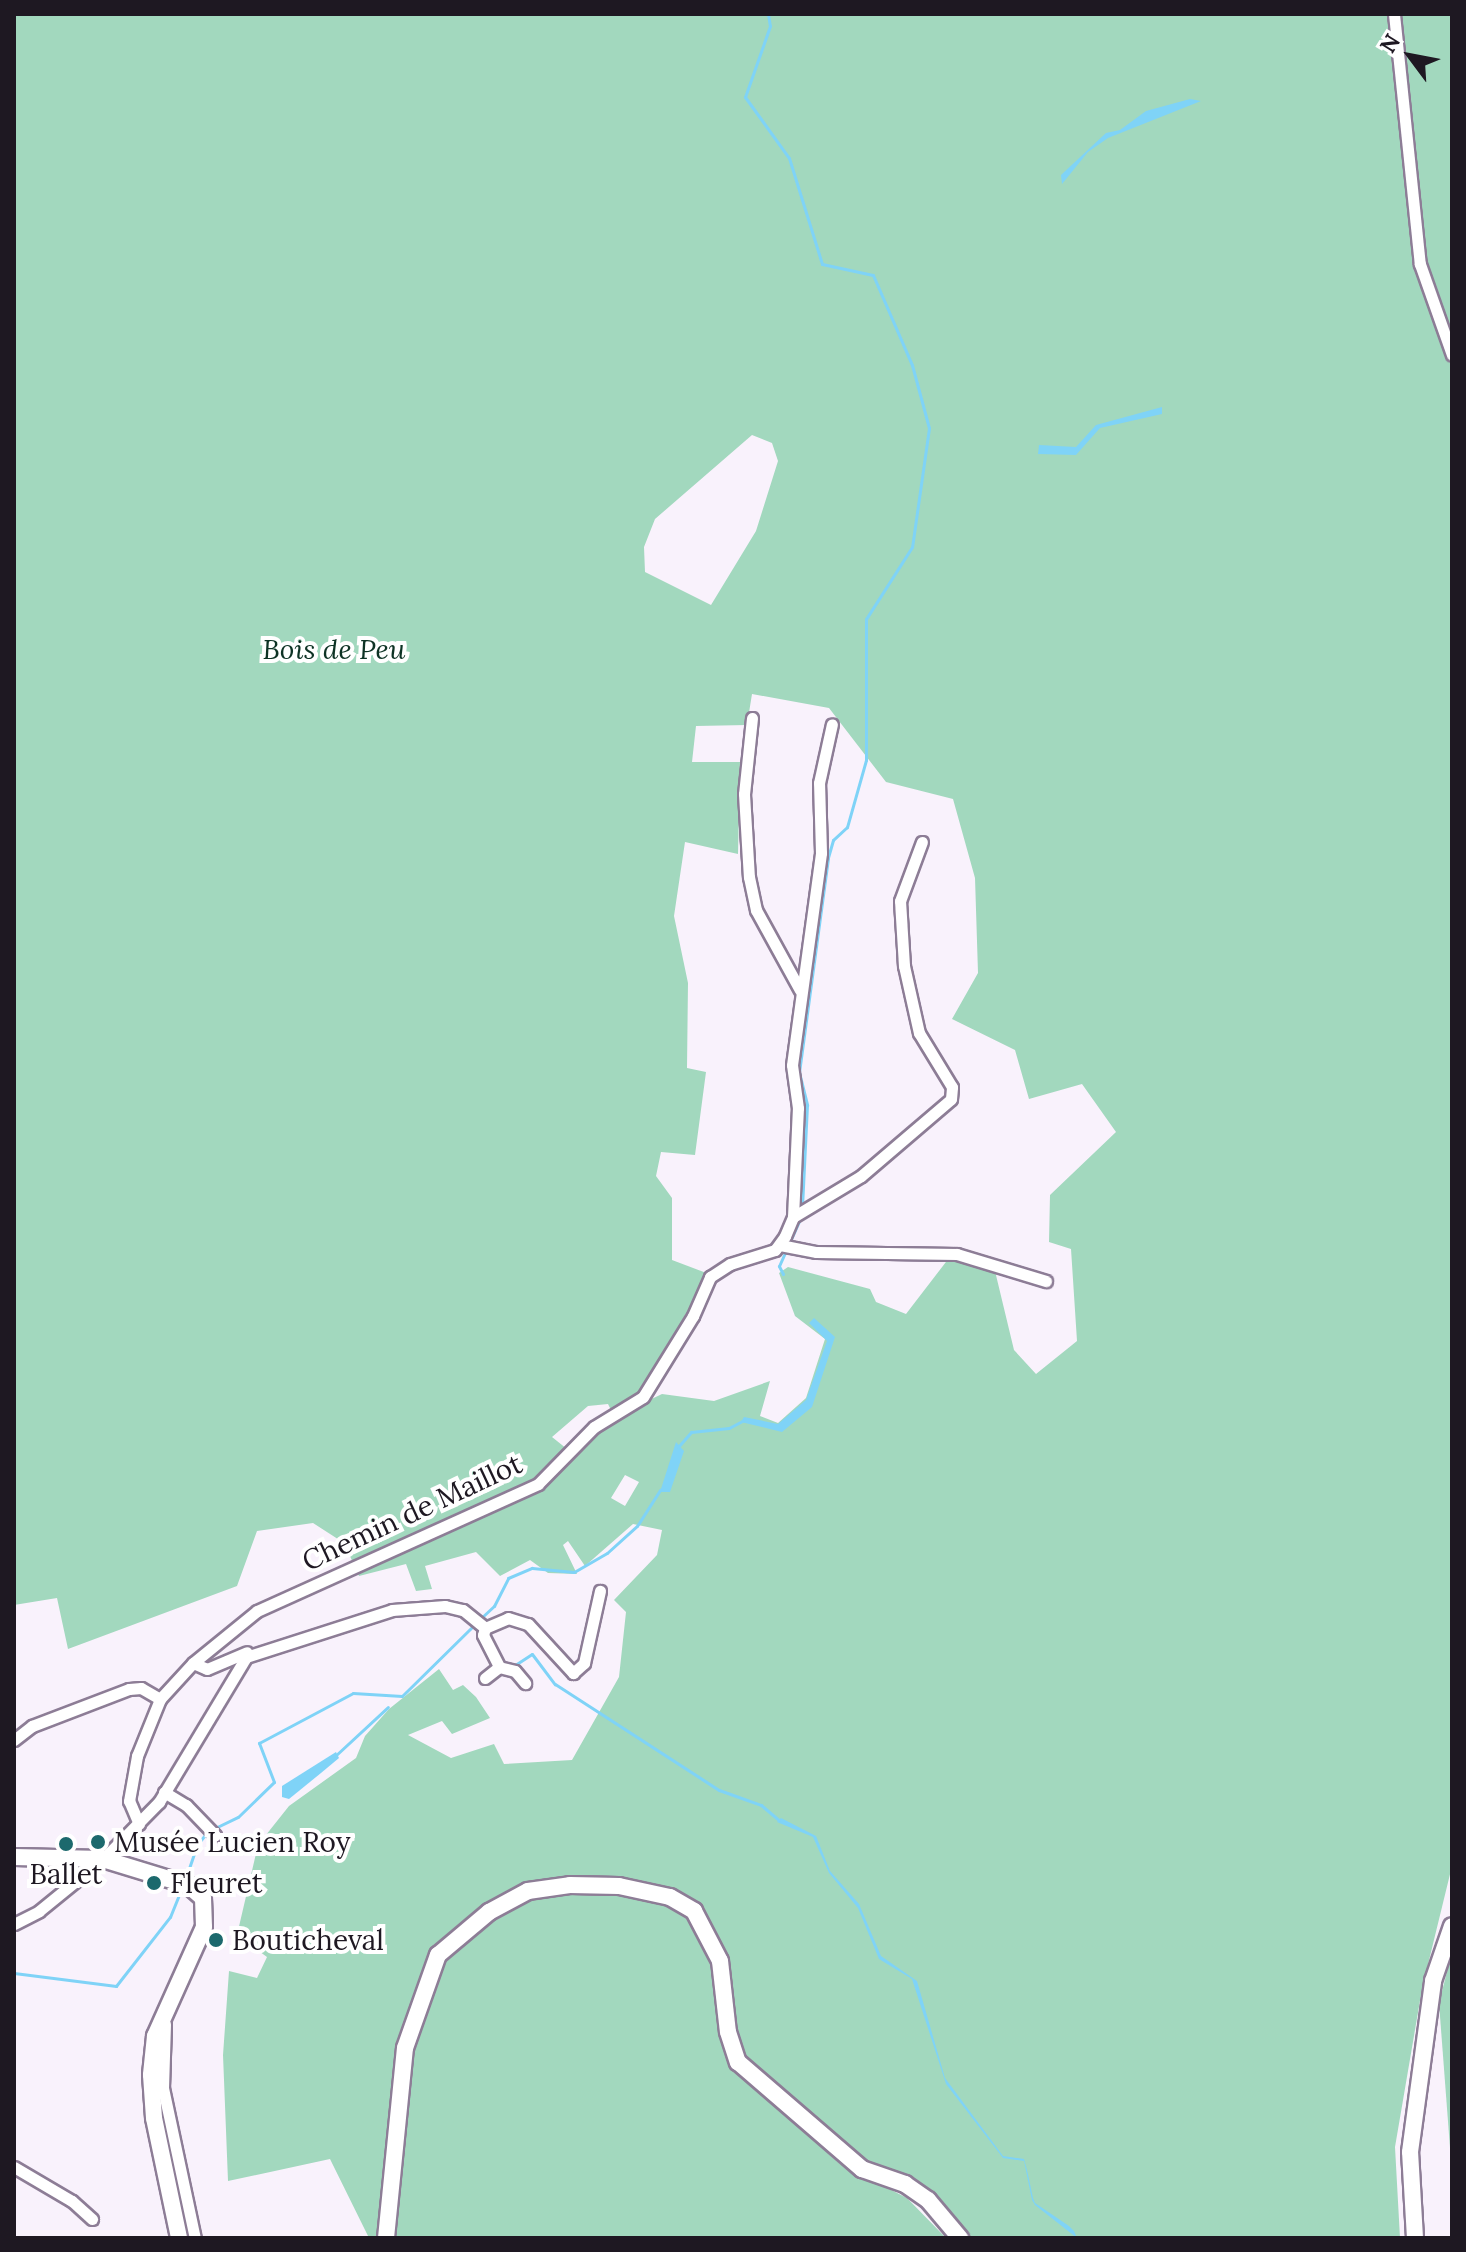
<!DOCTYPE html>
<meta charset="utf-8">
<style>
body{margin:0}
#map{position:relative;width:1466px;height:2252px;overflow:hidden;background:#f9f2fc;font-family:Lora,serif}
div>[style]{position:absolute}
.green>*{inset:0;background:#a2d8be}
.water>*{inset:0;background:#7fd3f7}
.stream>*{height:3px;margin:-1.5px;padding:0 1.5px;transform-origin:1.5px;border-radius:1.5px;background:#7fd3f7}
.roads{filter:drop-shadow(2px 0 #8d7d96) drop-shadow(-2px 0 #8d7d96) drop-shadow(0 2px #8d7d96) drop-shadow(0 -2px #8d7d96)}
.street>*{height:11px;margin:-5.5px;padding:0 5.5px;transform-origin:5.5px;border-radius:5.5px;background:#fff}
.secondary>*{height:16px;margin:-8px;padding:0 8px;transform-origin:8px;border-radius:8px;background:#fff}
.dots>*{width:22px;height:22px;translate:-50% -50%;box-sizing:border-box;border:4px solid #fff;border-radius:50%}
span{translate:-50% -50%;white-space:nowrap;text-align:center;line-height:1.15;-webkit-text-stroke:8px #fff;paint-order:stroke}
.park-label{font-size:28px;color:#0e3325;font-style:italic}
.street-label{font-size:28px;color:#1e1822}
.poi-label{font-size:28px;color:#1e1822}
.left{translate:0 -50%;text-align:left}
.frame{position:absolute;inset:0;border:16px solid #1e1822;pointer-events:none}
.north{position:absolute;left:1370px;top:16px;width:80px;height:80px;-webkit-text-stroke:6px #fff;paint-order:stroke;rotate:302deg;font-size:22px;font-weight:700;line-height:32px;text-align:center;color:#1e1822}
.north::after{content:'';display:block;margin:auto;width:28px;height:36px;background:#1e1822;clip-path:polygon(50% 0,100% 100%,50% 72%,0 100%)}
</style>
<div id="map">
<div class="green">
<i style="clip-path:polygon(evenodd,14px 14px,1452px 14px,1452px 1866px,1422px 1989px,1395px 2147px,1400px 2238px,968px 2238px,933px 2196px,863px 2162px,751px 2060px,748px 2065px,737px 2046px,725px 1960px,686px 1898px,526px 1886px,434px 1952px,400px 2047px,381px 2238px,369px 2238px,330px 2159px,228px 2181px,223px 2055px,229px 1971px,257px 1978px,267px 1957px,237px 1935px,258px 1845px,289px 1806px,356px 1758px,365px 1736px,389px 1709px,439px 1669px,453px 1690px,463px 1685px,476px 1697px,490px 1718px,452px 1734px,442px 1721px,408px 1735px,451px 1758px,494px 1744px,504px 1764px,572px 1760px,619px 1677px,626px 1612px,614px 1600px,657px 1555px,662px 1530px,633px 1524px,585px 1566px,568px 1541px,563px 1545px,577px 1574px,548px 1573px,530px 1560px,500px 1576px,476px 1552px,425px 1566px,432px 1589px,416px 1591px,406px 1564px,359px 1576px,344px 1543px,313px 1523px,257px 1531px,237px 1586px,68px 1649px,57px 1598px,14px 1605px,14px 14px,752px 435px,772px 443px,778px 461px,756px 531px,711px 605px,645px 572px,644px 547px,655px 519px,752px 435px,14px 14px,752px 694px,829px 708px,886px 782px,953px 799px,975px 878px,978px 973px,952px 1019px,1015px 1050px,1029px 1099px,1082px 1084px,1116px 1132px,1050px 1195px,1049px 1242px,1071px 1249px,1077px 1341px,1036px 1374px,1014px 1350px,995px 1271px,949px 1258px,906px 1314px,876px 1302px,870px 1289px,788px 1267px,779px 1273px,795px 1316px,825px 1339px,806px 1398px,778px 1423px,760px 1416px,770px 1381px,714px 1401px,662px 1394px,614px 1417px,572px 1453px,552px 1437px,588px 1406px,608px 1404px,611px 1410px,642px 1390px,709px 1274px,672px 1260px,672px 1198px,656px 1176px,661px 1152px,695px 1155px,706px 1072px,687px 1068px,688px 983px,674px 916px,685px 842px,738px 854px,740px 762px,692px 762px,696px 726px,747px 725px,752px 694px,14px 14px,625px 1475px,639px 1482px,625px 1506px,611px 1498px,625px 1475px)"></i>
<i style="clip-path:polygon(571px 1891px,618px 1892px,668px 1903px,689px 1915px,714px 1963px,742px 2075px,840px 2164px,907px 2198px,946px 2238px,392px 2238px,410px 2049px,443px 1958px,492px 1917px,530px 1897px)"></i>
<i style="clip-path:polygon(1452px 1952px,1452px 2174px,1439px 2003px)"></i>
</div>
<div class="water">
<i style="clip-path:polygon(1190px 99px,1201px 101px,1108px 138px,1088px 152px,1062px 184px,1061px 175px,1106px 133px,1120px 130px,1146px 111px)"></i>
<i style="clip-path:polygon(1162px 407px,1162px 414px,1100px 428px,1076px 455px,1038px 454px,1039px 445px,1076px 447px,1096px 425px)"></i>
<i style="clip-path:polygon(814px 1318px,835px 1337px,812px 1407px,782px 1432px,741px 1422px,744px 1417px,778px 1424px,806px 1400px,827px 1341px,809px 1323px)"></i>
<i style="clip-path:polygon(676px 1442px,684px 1451px,670px 1492px,660px 1492px)"></i>
<i style="clip-path:polygon(336px 1752px,339px 1758px,321px 1773px,289px 1799px,282px 1797px,282px 1786px)"></i>
<i style="clip-path:polygon(781px 1818px,816px 1836px,830px 1871px,859px 1904px,881px 1956px,917px 1981px,945px 2078px,1003px 2156px,1024px 2159px,1027px 2170px,1033px 2198px,1035px 2203px,1069px 2226px,1074px 2231px,1077px 2238px,1035px 2205px,1032px 2200px,1024px 2161px,1003px 2158px,946px 2084px,912px 1979px,879px 1959px,858px 1908px,829px 1873px,813px 1837px,777px 1822px)"></i>
</div>
<div class="stream">
<i style="left:768px;top:14px;width:12px;rotate:81deg"></i>
<i style="left:770px;top:26px;width:75px;rotate:109.4deg"></i>
<i style="left:745px;top:97px;width:75px;rotate:54.2deg"></i>
<i style="left:789px;top:158px;width:111px;rotate:72.7deg"></i>
<i style="left:822px;top:264px;width:52px;rotate:12.2deg"></i>
<i style="left:873px;top:275px;width:98px;rotate:66.6deg"></i>
<i style="left:912px;top:365px;width:65px;rotate:74.9deg"></i>
<i style="left:929px;top:428px;width:120px;rotate:98.1deg"></i>
<i style="left:912px;top:547px;width:85px;rotate:122.6deg"></i>
<i style="left:866px;top:619px;width:141px;rotate:90deg"></i>
<i style="left:866px;top:760px;width:70px;rotate:105.8deg"></i>
<i style="left:847px;top:827px;width:19px;rotate:137deg"></i>
<i style="left:833px;top:840px;width:19px;rotate:106deg"></i>
<i style="left:828px;top:858px;width:216px;rotate:97.7deg"></i>
<i style="left:799px;top:1072px;width:34px;rotate:76deg"></i>
<i style="left:807px;top:1105px;width:103px;rotate:92.8deg"></i>
<i style="left:783px;top:1274px;width:9px;rotate:-117deg"></i>
<i style="left:779px;top:1266px;width:51px;rotate:-65.9deg"></i>
<i style="left:678px;top:1447px;width:20px;rotate:-49deg"></i>
<i style="left:691px;top:1432px;width:38px;rotate:-6deg"></i>
<i style="left:729px;top:1428px;width:17px;rotate:-28deg"></i>
<i style="left:481px;top:1618px;width:18px;rotate:-43deg"></i>
<i style="left:494px;top:1606px;width:31px;rotate:-63deg"></i>
<i style="left:508px;top:1578px;width:26px;rotate:-23deg"></i>
<i style="left:532px;top:1568px;width:42px;rotate:5.4deg"></i>
<i style="left:574px;top:1572px;width:38px;rotate:-30deg"></i>
<i style="left:607px;top:1553px;width:40px;rotate:-42deg"></i>
<i style="left:637px;top:1526px;width:43px;rotate:-57.4deg"></i>
<i style="left:515px;top:1665px;width:20px;rotate:-33deg"></i>
<i style="left:532px;top:1654px;width:38px;rotate:53deg"></i>
<i style="left:555px;top:1684px;width:195px;rotate:32.9deg"></i>
<i style="left:719px;top:1790px;width:45px;rotate:19.7deg"></i>
<i style="left:761px;top:1805px;width:23px;rotate:40deg"></i>
<i style="left:335px;top:1756px;width:72px;rotate:-42.8deg"></i>
<i style="left:215px;top:1828px;width:25px;rotate:-26deg"></i>
<i style="left:238px;top:1817px;width:50px;rotate:-44.2deg"></i>
<i style="left:274px;top:1782px;width:42px;rotate:-111deg"></i>
<i style="left:259px;top:1743px;width:106px;rotate:-28deg"></i>
<i style="left:353px;top:1693px;width:49px;rotate:3.5deg"></i>
<i style="left:402px;top:1696px;width:104px;rotate:-44.6deg"></i>
<i style="left:186px;top:1877px;width:34px;rotate:-71deg"></i>
<i style="left:197px;top:1845px;width:18px;rotate:-52deg"></i>
<i style="left:14px;top:1973px;width:103px;rotate:7.3deg"></i>
<i style="left:116px;top:1986px;width:88px;rotate:-52deg"></i>
<i style="left:170px;top:1917px;width:31px;rotate:-68deg"></i>
</div>
<div class="roads">
<div class="street">
<i style="left:1394px;top:14px;width:251px;rotate:84.1deg"></i>
<i style="left:1420px;top:264px;width:96px;rotate:70.6deg"></i>
<i style="left:752px;top:718px;width:76px;rotate:96deg"></i>
<i style="left:744px;top:794px;width:83px;rotate:86.6deg"></i>
<i style="left:749px;top:877px;width:34px;rotate:78deg"></i>
<i style="left:756px;top:910px;width:91px;rotate:61.2deg"></i>
<i style="left:793px;top:1217px;width:79px;rotate:-31.1deg"></i>
<i style="left:861px;top:1176px;width:118px;rotate:-40.5deg"></i>
<i style="left:951px;top:1099px;width:12px;rotate:-85deg"></i>
<i style="left:952px;top:1087px;width:63px;rotate:-121.4deg"></i>
<i style="left:919px;top:1033px;width:69px;rotate:-102.6deg"></i>
<i style="left:904px;top:966px;width:65px;rotate:-93.5deg"></i>
<i style="left:900px;top:901px;width:63px;rotate:-69.6deg"></i>
<i style="left:780px;top:1245px;width:37px;rotate:11deg"></i>
<i style="left:816px;top:1252px;width:141px;rotate:0.8deg"></i>
<i style="left:957px;top:1254px;width:93px;rotate:16.9deg"></i>
<i style="left:485px;top:1628px;width:7px;rotate:106deg"></i>
<i style="left:483px;top:1635px;width:36px;rotate:63deg"></i>
<i style="left:499px;top:1667px;width:16px;rotate:14deg"></i>
<i style="left:515px;top:1671px;width:16px;rotate:50deg"></i>
<i style="left:193px;top:1663px;width:15px;rotate:23deg"></i>
<i style="left:207px;top:1669px;width:43px;rotate:-23deg"></i>
<i style="left:485px;top:1678px;width:18px;rotate:-38deg"></i>
<i style="left:14px;top:1740px;width:23px;rotate:-38deg"></i>
<i style="left:32px;top:1726px;width:104px;rotate:-20.9deg"></i>
<i style="left:129px;top:1689px;width:12px;rotate:-5deg"></i>
<i style="left:141px;top:1688px;width:22px;rotate:30deg"></i>
<i style="left:164px;top:1792px;width:26px;rotate:31deg"></i>
<i style="left:186px;top:1805px;width:42px;rotate:46deg"></i>
<i style="left:139px;top:1824px;width:25px;rotate:-113deg"></i>
<i style="left:129px;top:1801px;width:46px;rotate:-79.9deg"></i>
<i style="left:137px;top:1756px;width:61px;rotate:-68deg"></i>
<i style="left:160px;top:1699px;width:49px;rotate:-47.5deg"></i>
<i style="left:193px;top:1663px;width:82px;rotate:-39.1deg"></i>
<i style="left:257px;top:1611px;width:308px;rotate:-24.3deg"></i>
<i style="left:538px;top:1484px;width:80px;rotate:-45.5deg"></i>
<i style="left:594px;top:1427px;width:57px;rotate:-31.5deg"></i>
<i style="left:643px;top:1397px;width:95px;rotate:-58.3deg"></i>
<i style="left:693px;top:1316px;width:43px;rotate:-66.4deg"></i>
<i style="left:710px;top:1277px;width:24px;rotate:-33deg"></i>
<i style="left:730px;top:1264px;width:47px;rotate:-17.3deg"></i>
<i style="left:775px;top:1250px;width:17px;rotate:-54deg"></i>
<i style="left:785px;top:1236px;width:21px;rotate:-67deg"></i>
<i style="left:793px;top:1217px;width:109px;rotate:-87.4deg"></i>
<i style="left:798px;top:1108px;width:43px;rotate:-97.9deg"></i>
<i style="left:792px;top:1065px;width:214px;rotate:-82.2deg"></i>
<i style="left:821px;top:853px;width:70px;rotate:-91.6deg"></i>
<i style="left:819px;top:783px;width:60px;rotate:-77.6deg"></i>
<i style="left:14px;top:1924px;width:28px;rotate:-27deg"></i>
<i style="left:39px;top:1911px;width:82px;rotate:-39.1deg"></i>
<i style="left:103px;top:1859px;width:80px;rotate:-45.5deg"></i>
<i style="left:159px;top:1802px;width:169px;rotate:-59deg"></i>
<i style="left:246px;top:1657px;width:153px;rotate:-17.8deg"></i>
<i style="left:392px;top:1610px;width:53px;rotate:-4.3deg"></i>
<i style="left:445px;top:1606px;width:18px;rotate:13deg"></i>
<i style="left:463px;top:1610px;width:28px;rotate:39deg"></i>
<i style="left:485px;top:1628px;width:25px;rotate:-23deg"></i>
<i style="left:508px;top:1618px;width:21px;rotate:17deg"></i>
<i style="left:528px;top:1624px;width:67px;rotate:47.4deg"></i>
<i style="left:573px;top:1673px;width:15px;rotate:-42deg"></i>
<i style="left:584px;top:1663px;width:74px;rotate:-77.5deg"></i>
<i style="left:165px;top:2024px;width:64px;rotate:91.8deg"></i>
<i style="left:163px;top:2088px;width:153px;rotate:78deg"></i>
<i style="left:14px;top:2167px;width:67px;rotate:30.4deg"></i>
<i style="left:72px;top:2201px;width:27px;rotate:42deg"></i>
</div>
<div class="secondary">
<i style="left:14px;top:1857px;width:89px;rotate:1.3deg"></i>
<i style="left:103px;top:1859px;width:89px;rotate:17deg"></i>
<i style="left:188px;top:1885px;width:20px;rotate:41deg"></i>
<i style="left:203px;top:1898px;width:29px;rotate:88deg"></i>
<i style="left:204px;top:1927px;width:120px;rotate:114.2deg"></i>
<i style="left:155px;top:2036px;width:39px;rotate:96deg"></i>
<i style="left:151px;top:2075px;width:43px;rotate:86deg"></i>
<i style="left:154px;top:2118px;width:123px;rotate:78.2deg"></i>
<i style="left:386px;top:2238px;width:191px;rotate:-84.3deg"></i>
<i style="left:405px;top:2048px;width:99px;rotate:-70.5deg"></i>
<i style="left:438px;top:1955px;width:67px;rotate:-40.1deg"></i>
<i style="left:489px;top:1912px;width:44px;rotate:-28.3deg"></i>
<i style="left:528px;top:1891px;width:42px;rotate:-8.1deg"></i>
<i style="left:570px;top:1885px;width:49px;rotate:1.2deg"></i>
<i style="left:619px;top:1886px;width:52px;rotate:12.2deg"></i>
<i style="left:670px;top:1897px;width:28px;rotate:30deg"></i>
<i style="left:694px;top:1911px;width:56px;rotate:62.5deg"></i>
<i style="left:720px;top:1961px;width:71px;rotate:83.6deg"></i>
<i style="left:728px;top:2032px;width:32px;rotate:72deg"></i>
<i style="left:738px;top:2062px;width:164px;rotate:40.8deg"></i>
<i style="left:862px;top:2169px;width:46px;rotate:19.2deg"></i>
<i style="left:905px;top:2184px;width:28px;rotate:35deg"></i>
<i style="left:928px;top:2200px;width:50px;rotate:49.9deg"></i>
<i style="left:1415px;top:2238px;width:86px;rotate:-93.3deg"></i>
<i style="left:1410px;top:2152px;width:173px;rotate:-82.3deg"></i>
<i style="left:1433px;top:1981px;width:58px;rotate:-70.9deg"></i>
</div>
</div>
<div class="dots">
<i style="left:98px;top:1842px;background:#1c696d"></i>
<i style="left:66px;top:1844px;background:#1c696d"></i>
<i style="left:154px;top:1883px;background:#1c696d"></i>
<i style="left:216px;top:1940px;background:#1c696d"></i>
</div>
<div class="park-label">
<span style="left:334px;top:649px">Bois de Peu</span>
</div>
<div class="street-label">
<span style="left:412px;top:1512px;rotate:-25deg">Chemin de Maillot</span>
</div>
<div class="poi-label">
<span class="left" style="left:114px;top:1842px">Musée Lucien Roy</span>
<span style="left:66px;top:1874px">Ballet</span>
<span class="left" style="left:170px;top:1883px">Fleuret</span>
<span class="left" style="left:232px;top:1940px">Bouticheval</span>
</div>
<div class="frame"></div>
<div class="north">N</div>
</div>
